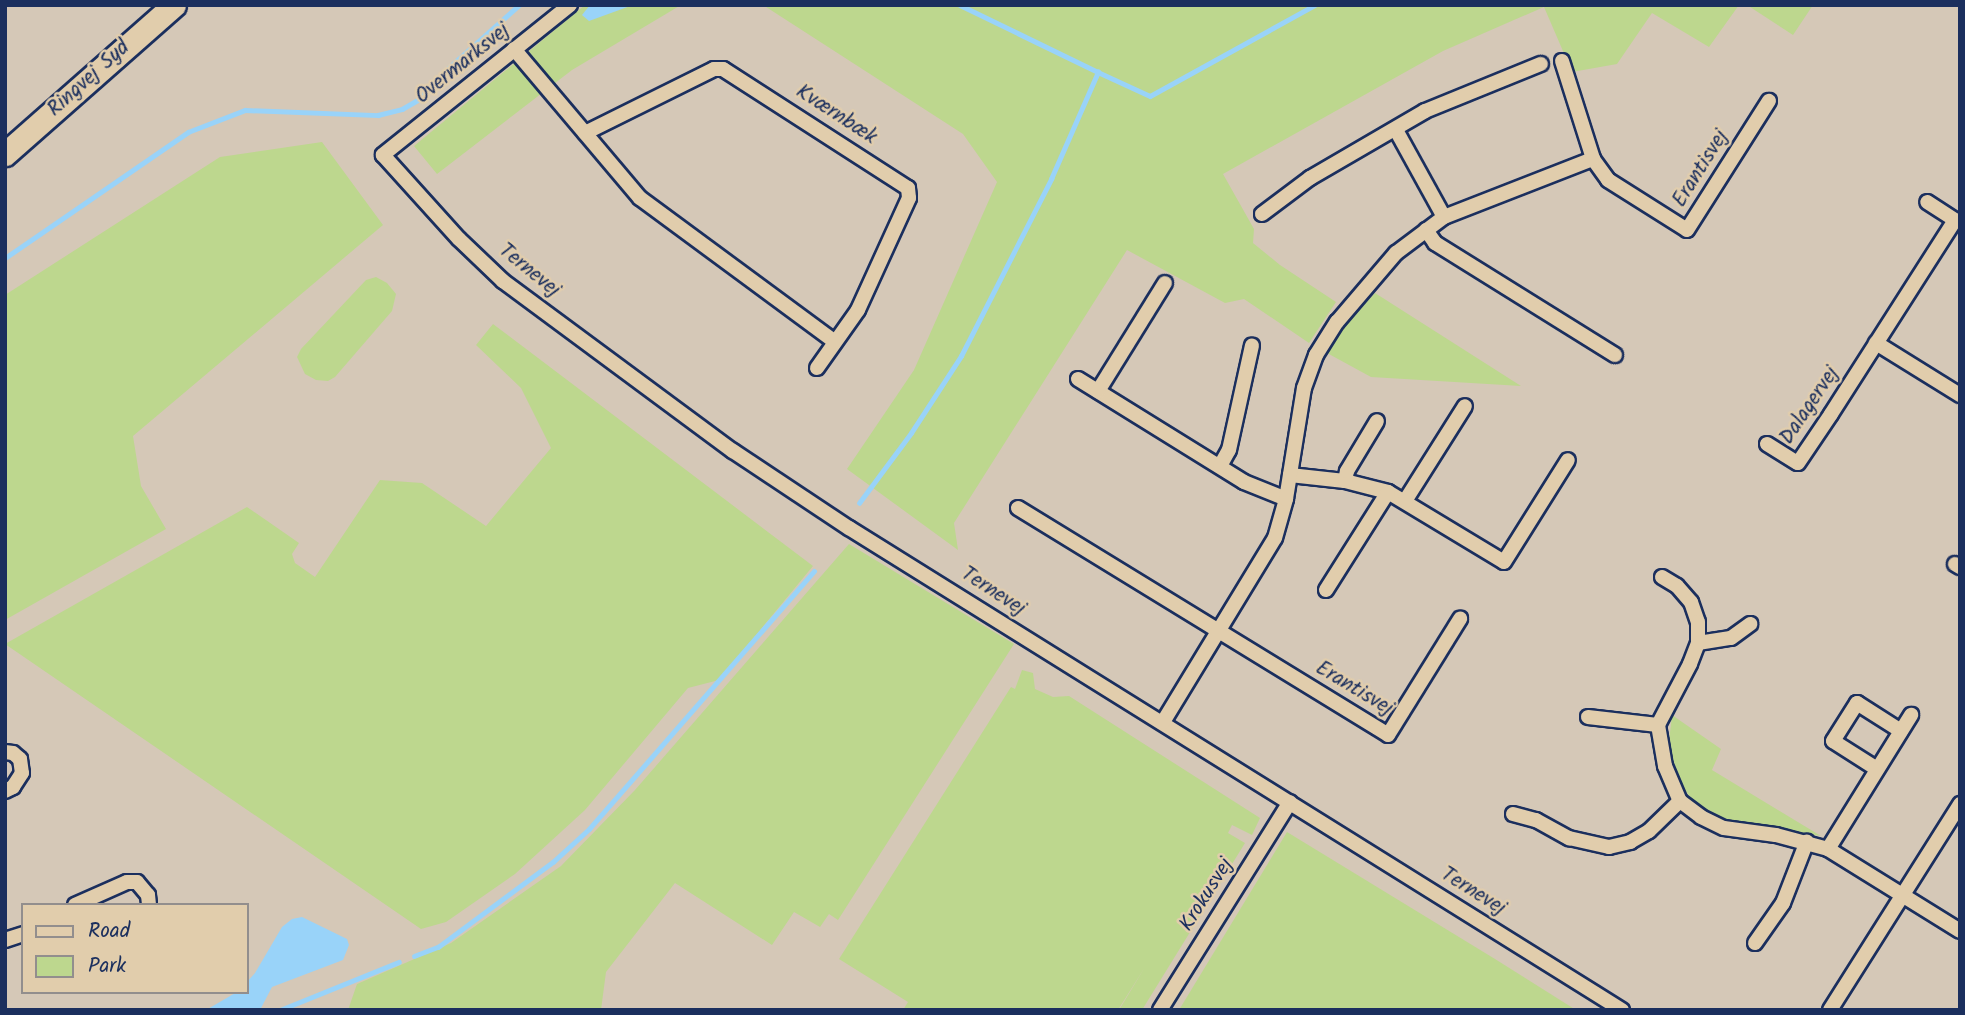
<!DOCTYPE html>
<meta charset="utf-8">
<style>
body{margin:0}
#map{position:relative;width:1965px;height:1015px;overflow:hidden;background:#d5c8b7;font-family:Kalam,sans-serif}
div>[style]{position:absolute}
.green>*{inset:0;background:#bdd78e}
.water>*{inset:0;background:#99d3f9}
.stream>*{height:4.5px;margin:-2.25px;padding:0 2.25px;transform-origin:2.25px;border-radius:2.25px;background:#99d3f9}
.roads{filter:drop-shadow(2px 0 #1b2f5e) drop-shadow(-2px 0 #1b2f5e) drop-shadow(0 2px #1b2f5e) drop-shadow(0 -2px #1b2f5e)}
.minor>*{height:14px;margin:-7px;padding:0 7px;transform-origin:7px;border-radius:7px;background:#e1cdac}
.trunk>*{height:23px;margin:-11.5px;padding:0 11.5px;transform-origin:11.5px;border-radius:11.5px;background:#e1cdac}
span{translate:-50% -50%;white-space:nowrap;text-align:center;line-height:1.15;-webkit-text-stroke:5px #e1cdac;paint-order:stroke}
.street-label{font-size:21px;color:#1b2f5e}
.frame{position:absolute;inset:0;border:7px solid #1b2f5e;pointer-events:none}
.legend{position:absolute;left:21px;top:903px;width:228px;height:91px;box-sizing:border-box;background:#e1cdac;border:2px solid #928e8d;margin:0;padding:9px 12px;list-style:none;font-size:21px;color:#1b2f5e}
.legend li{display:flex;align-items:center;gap:14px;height:35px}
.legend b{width:35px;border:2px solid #928e8d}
</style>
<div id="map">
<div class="green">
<i style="clip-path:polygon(585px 5px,681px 5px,572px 70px,437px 174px,414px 146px)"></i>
<i style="clip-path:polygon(763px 5px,1739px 5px,1709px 47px,1652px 13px,1617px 64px,1572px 72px,1544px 7px,1443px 51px,1223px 174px,1254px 229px,1253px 243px,1280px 265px,1336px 302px,1309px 343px,1244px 299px,1225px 303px,1127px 250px,954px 523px,958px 550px,847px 469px,914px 370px,997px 182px,963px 134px)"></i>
<i style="clip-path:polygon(1747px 5px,1813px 5px,1793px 35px)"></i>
<i style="clip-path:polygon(322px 142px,383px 225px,133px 436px,141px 486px,166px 529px,5px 620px,5px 295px,220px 157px)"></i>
<i style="clip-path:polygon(376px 277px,387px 283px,396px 294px,392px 311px,335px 377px,328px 381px,316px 380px,305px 374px,297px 357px,301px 349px,366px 280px)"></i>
<i style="clip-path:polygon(1375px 293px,1521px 386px,1371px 377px,1327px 353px,1338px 332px)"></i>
<i style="clip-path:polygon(493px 324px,813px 566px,719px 680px,688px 688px,585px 810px,515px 874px,446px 922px,421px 929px,5px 644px,247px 507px,299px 543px,292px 554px,295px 563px,315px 577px,380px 480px,422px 483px,486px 526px,551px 448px,521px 388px,476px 345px)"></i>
<i style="clip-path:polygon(849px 544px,1014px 644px,838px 920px,829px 914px,820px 927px,794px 912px,772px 945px,675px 883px,606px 972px,601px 1010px,348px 1010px,357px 984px,451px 943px,561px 866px,635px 790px)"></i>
<i style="clip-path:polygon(1022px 670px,1033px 673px,1035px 689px,1053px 697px,1069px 696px,1260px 818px,1252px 835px,1232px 825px,1228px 833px,1245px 843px,1142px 1010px,1119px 1010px,1145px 967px,1118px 1010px,903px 1010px,908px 1002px,839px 959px,1011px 687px,1015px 689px)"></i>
<i style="clip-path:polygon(1672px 715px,1721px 749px,1712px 770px,1821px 836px,1724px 821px,1695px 804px,1680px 783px,1668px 750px)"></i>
<i style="clip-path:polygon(1287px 832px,1495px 959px,1576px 1010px,1179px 1010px)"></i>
</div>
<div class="water">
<i style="clip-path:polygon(590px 5px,633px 5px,589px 21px,582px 15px)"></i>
<i style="clip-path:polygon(302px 917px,347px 939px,349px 945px,343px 960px,272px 987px,260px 1010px,206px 1010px,237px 992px,247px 992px,247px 982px,255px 973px,282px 927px,292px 919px)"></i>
</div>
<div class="stream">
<i style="left:960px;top:5px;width:153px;rotate:25.9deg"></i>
<i style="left:5px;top:258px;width:222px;rotate:-34.5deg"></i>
<i style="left:188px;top:132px;width:61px;rotate:-21.1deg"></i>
<i style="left:245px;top:110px;width:133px;rotate:2.2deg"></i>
<i style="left:378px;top:115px;width:25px;rotate:-14deg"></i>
<i style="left:402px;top:109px;width:20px;rotate:-30deg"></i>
<i style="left:419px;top:99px;width:37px;rotate:-47deg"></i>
<i style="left:444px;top:72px;width:101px;rotate:-41.8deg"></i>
<i style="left:859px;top:503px;width:87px;rotate:-53.4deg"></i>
<i style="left:911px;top:433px;width:92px;rotate:-57deg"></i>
<i style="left:961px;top:356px;width:199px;rotate:-63deg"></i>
<i style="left:1051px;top:179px;width:117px;rotate:-66.3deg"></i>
<i style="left:1098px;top:72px;width:57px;rotate:24.8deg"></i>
<i style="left:1150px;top:96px;width:188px;rotate:-28.9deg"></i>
<i style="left:414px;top:956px;width:26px;rotate:-21deg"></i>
<i style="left:438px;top:947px;width:143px;rotate:-36.5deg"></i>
<i style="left:553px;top:862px;width:49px;rotate:-42.5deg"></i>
<i style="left:589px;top:829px;width:342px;rotate:-48.9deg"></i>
<i style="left:280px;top:1010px;width:128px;rotate:-22deg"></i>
</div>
<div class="roads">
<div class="minor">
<i style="left:570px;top:5px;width:240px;rotate:141.3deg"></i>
<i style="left:383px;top:155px;width:113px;rotate:47.9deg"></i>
<i style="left:459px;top:239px;width:61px;rotate:43.7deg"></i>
<i style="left:503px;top:281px;width:286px;rotate:36.5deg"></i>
<i style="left:733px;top:451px;width:139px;rotate:33.6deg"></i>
<i style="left:849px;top:528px;width:911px;rotate:31.95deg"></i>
<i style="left:514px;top:49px;width:195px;rotate:49.8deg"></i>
<i style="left:640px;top:198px;width:242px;rotate:36.4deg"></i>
<i style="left:1562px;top:61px;width:103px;rotate:72.4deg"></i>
<i style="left:1593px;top:159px;width:26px;rotate:54deg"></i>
<i style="left:1608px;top:180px;width:93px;rotate:32.3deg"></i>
<i style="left:1687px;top:230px;width:153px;rotate:-57.6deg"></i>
<i style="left:1396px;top:130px;width:99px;rotate:61.1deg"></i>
<i style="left:585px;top:133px;width:144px;rotate:-26.4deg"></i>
<i style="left:714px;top:69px;width:9px"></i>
<i style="left:723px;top:69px;width:220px;rotate:32.8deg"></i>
<i style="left:908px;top:188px;width:10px;rotate:84deg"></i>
<i style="left:909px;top:198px;width:123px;rotate:114.5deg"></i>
<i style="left:858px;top:310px;width:71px;rotate:125.3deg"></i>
<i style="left:1262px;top:214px;width:60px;rotate:-36.9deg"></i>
<i style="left:1310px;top:178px;width:133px;rotate:-30.2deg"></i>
<i style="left:1425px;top:111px;width:125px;rotate:-22.1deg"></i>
<i style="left:1426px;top:230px;width:16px;rotate:55deg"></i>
<i style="left:1435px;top:243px;width:212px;rotate:31.9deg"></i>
<i style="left:1876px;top:343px;width:99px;rotate:31.8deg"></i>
<i style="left:1078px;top:379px;width:195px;rotate:31.8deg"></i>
<i style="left:1244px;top:482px;width:45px;rotate:22deg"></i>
<i style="left:1098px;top:391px;width:127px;rotate:-58.2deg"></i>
<i style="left:1767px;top:444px;width:36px;rotate:32deg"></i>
<i style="left:1798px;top:463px;width:59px;rotate:-56deg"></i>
<i style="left:1831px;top:414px;width:230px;rotate:-57.4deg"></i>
<i style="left:1955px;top:220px;width:33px;rotate:-147deg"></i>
<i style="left:1220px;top:466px;width:18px;rotate:-61deg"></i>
<i style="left:1229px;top:450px;width:107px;rotate:-77.6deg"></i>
<i style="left:1290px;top:475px;width:55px;rotate:6.2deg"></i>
<i style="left:1345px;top:481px;width:44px;rotate:14.3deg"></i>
<i style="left:1388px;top:492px;width:135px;rotate:31.1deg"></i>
<i style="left:1504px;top:562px;width:120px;rotate:-57.9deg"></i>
<i style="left:1345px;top:481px;width:10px;rotate:-79deg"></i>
<i style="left:1347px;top:471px;width:58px;rotate:-59deg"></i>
<i style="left:1405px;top:501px;width:112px;rotate:-57.7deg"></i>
<i style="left:1018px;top:508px;width:434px;rotate:31.5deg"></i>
<i style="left:1388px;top:735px;width:137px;rotate:-58.2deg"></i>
<i style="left:1955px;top:564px;width:6px;rotate:31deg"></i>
<i style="left:1662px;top:577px;width:17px;rotate:31deg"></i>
<i style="left:1677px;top:586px;width:21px;rotate:49deg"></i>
<i style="left:1691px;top:602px;width:21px;rotate:71deg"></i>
<i style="left:1698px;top:622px;width:21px;rotate:90deg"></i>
<i style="left:1698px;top:643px;width:22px;rotate:111deg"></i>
<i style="left:1690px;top:664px;width:69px;rotate:117.7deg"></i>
<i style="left:1658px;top:725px;width:42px;rotate:80.3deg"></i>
<i style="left:1665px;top:766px;width:38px;rotate:67deg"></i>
<i style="left:1680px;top:801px;width:26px;rotate:37deg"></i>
<i style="left:1701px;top:817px;width:25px;rotate:26deg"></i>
<i style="left:1724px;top:828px;width:52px;rotate:7.7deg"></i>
<i style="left:1776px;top:835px;width:54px;rotate:15.1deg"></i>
<i style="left:1828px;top:849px;width:155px;rotate:31.8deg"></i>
<i style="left:1326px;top:590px;width:116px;rotate:-57.7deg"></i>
<i style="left:1698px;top:643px;width:33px;rotate:-9deg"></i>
<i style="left:1731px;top:638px;width:24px;rotate:-36deg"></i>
<i style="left:1588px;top:717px;width:70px;rotate:6.5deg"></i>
<i style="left:1163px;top:722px;width:215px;rotate:-58.7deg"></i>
<i style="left:1275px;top:538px;width:41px;rotate:-74.2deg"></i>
<i style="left:1286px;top:499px;width:112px;rotate:-80.8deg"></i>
<i style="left:1304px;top:388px;width:35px;rotate:-70deg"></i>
<i style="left:1316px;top:355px;width:39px;rotate:-58deg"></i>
<i style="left:1337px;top:322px;width:91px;rotate:-49.5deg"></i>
<i style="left:1396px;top:253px;width:60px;rotate:-36.9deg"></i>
<i style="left:1444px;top:217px;width:160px;rotate:-21.3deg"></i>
<i style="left:5px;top:752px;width:8px;rotate:7deg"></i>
<i style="left:13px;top:753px;width:9px;rotate:41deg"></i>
<i style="left:20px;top:759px;width:14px;rotate:82deg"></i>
<i style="left:22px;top:773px;width:17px;rotate:123deg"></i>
<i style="left:13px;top:787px;width:9px;rotate:153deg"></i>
<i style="left:1877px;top:769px;width:52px;rotate:-147.5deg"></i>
<i style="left:1833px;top:741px;width:45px;rotate:-57.7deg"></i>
<i style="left:1857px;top:703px;width:52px;rotate:32.5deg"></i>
<i style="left:1513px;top:814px;width:24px;rotate:15deg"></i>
<i style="left:1536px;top:820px;width:38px;rotate:29deg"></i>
<i style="left:1569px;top:838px;width:41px;rotate:12.7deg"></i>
<i style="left:1609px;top:847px;width:22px;rotate:-13deg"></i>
<i style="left:1630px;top:842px;width:22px;rotate:-30deg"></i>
<i style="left:1649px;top:831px;width:43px;rotate:-44.1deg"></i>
<i style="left:1828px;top:849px;width:158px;rotate:-58.2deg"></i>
<i style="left:75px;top:905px;width:57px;rotate:-23.9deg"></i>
<i style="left:127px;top:882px;width:10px"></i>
<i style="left:137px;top:882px;width:17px;rotate:50deg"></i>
<i style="left:148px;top:895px;width:10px;rotate:84deg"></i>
<i style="left:5px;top:940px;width:19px;rotate:-18deg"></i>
<i style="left:1755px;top:943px;width:49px;rotate:-55deg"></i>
<i style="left:1783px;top:903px;width:66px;rotate:-68.8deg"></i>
<i style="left:1160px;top:1010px;width:245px;rotate:-58deg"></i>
<i style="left:1830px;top:1010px;width:244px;rotate:-57.7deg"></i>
</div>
<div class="trunk">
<i style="left:5px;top:154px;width:225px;rotate:-41.4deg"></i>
</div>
</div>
<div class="street-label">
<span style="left:463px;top:64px;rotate:-39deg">Overmarksvej</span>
<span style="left:89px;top:79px;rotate:-42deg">Ringvej Syd</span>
<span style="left:836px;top:115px;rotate:33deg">Kværnbæk</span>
<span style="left:1701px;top:169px;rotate:-58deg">Erantisvej</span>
<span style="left:529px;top:271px;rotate:39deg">Ternevej</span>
<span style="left:1810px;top:406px;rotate:-56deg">Dalagervej</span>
<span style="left:993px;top:592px;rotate:33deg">Ternevej</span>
<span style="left:1354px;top:689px;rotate:31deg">Erantisvej</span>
<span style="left:1473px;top:892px;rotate:32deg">Ternevej</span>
<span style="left:1207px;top:895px;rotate:-58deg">Krokusvej</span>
</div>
<div class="frame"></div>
<ul class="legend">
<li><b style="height:9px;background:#e1cdac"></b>Road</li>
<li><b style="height:19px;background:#bdd78e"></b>Park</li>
</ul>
</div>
